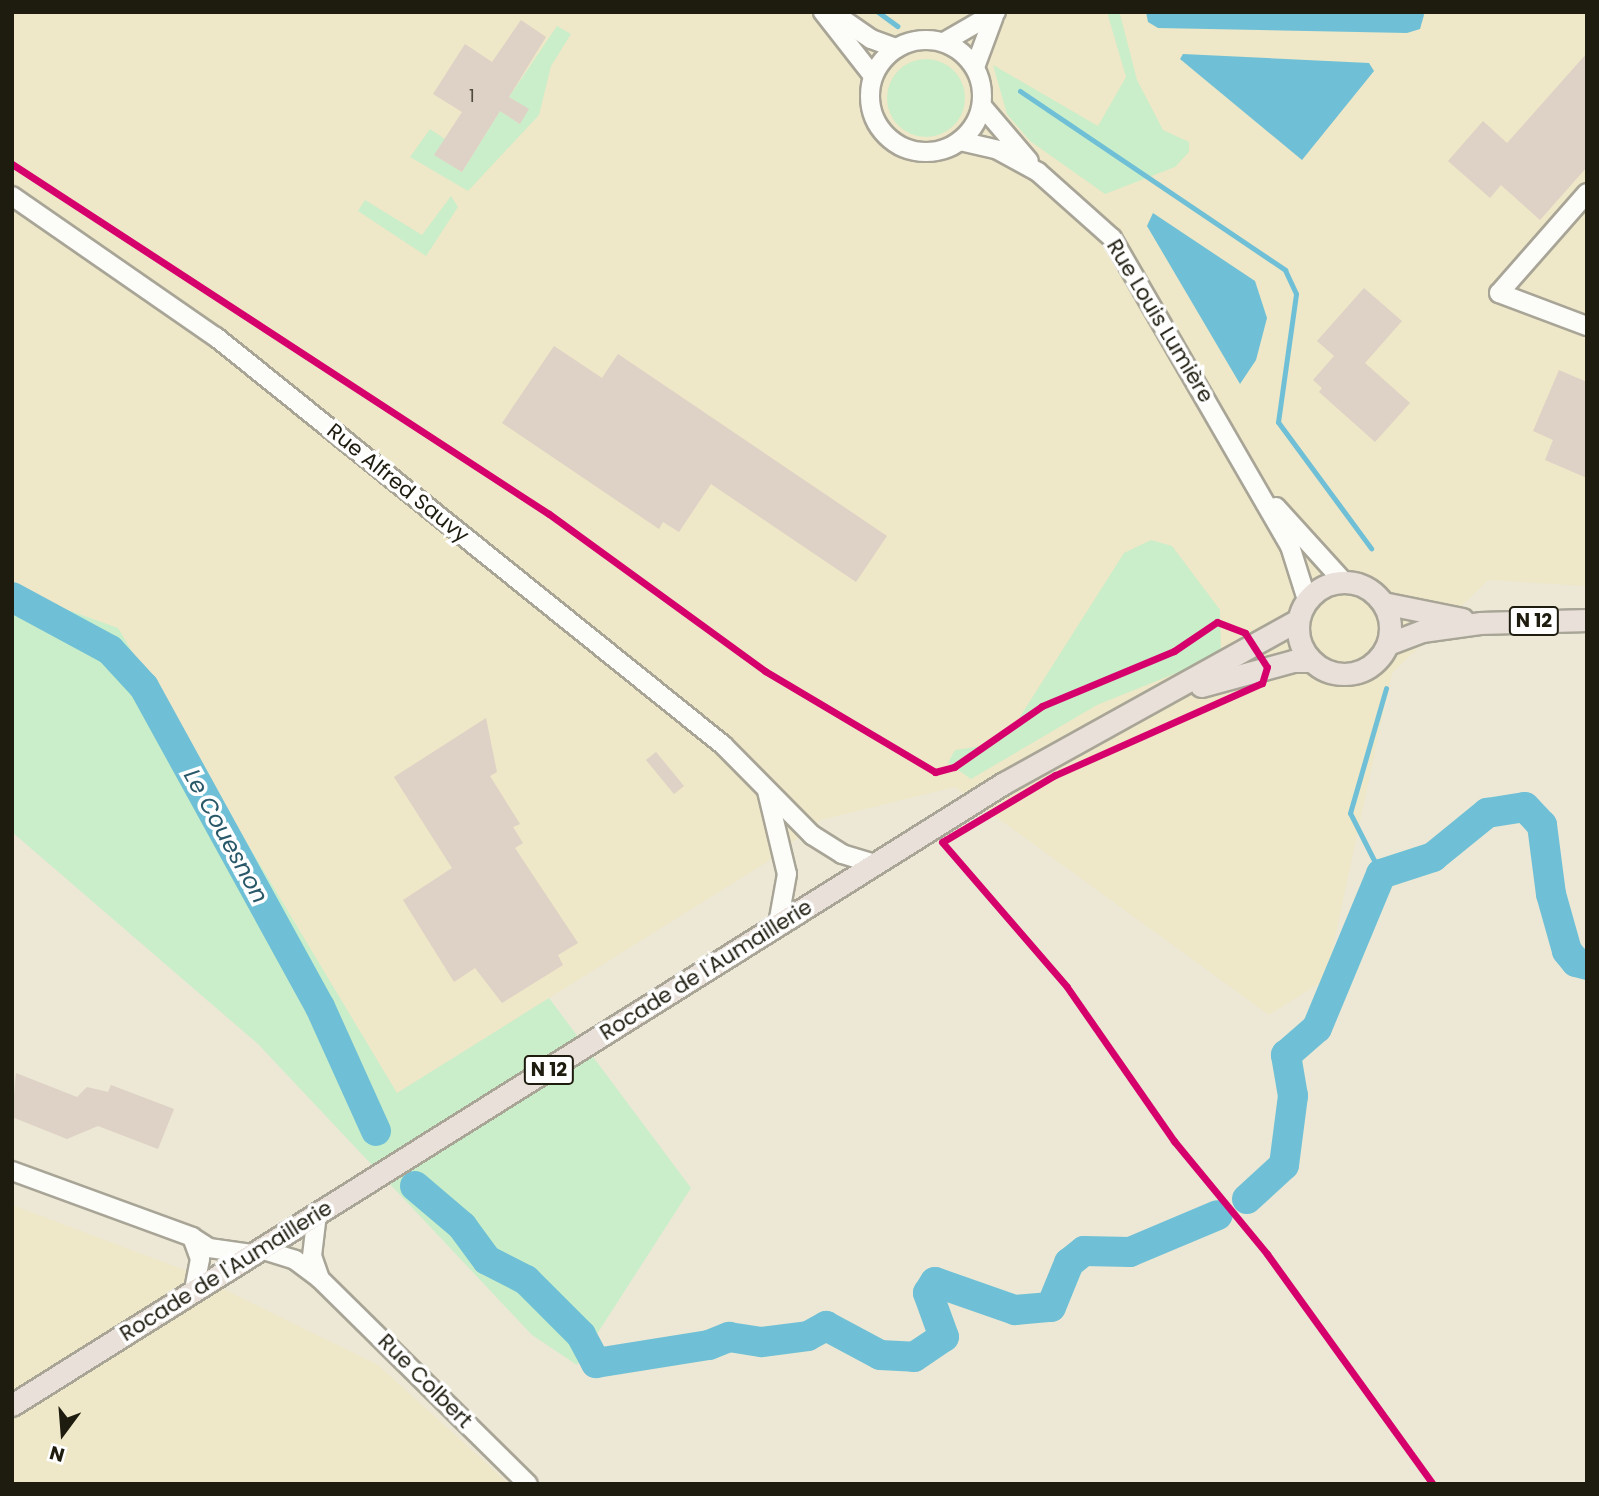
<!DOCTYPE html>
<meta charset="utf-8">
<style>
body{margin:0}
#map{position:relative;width:1599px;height:1496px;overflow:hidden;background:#ece8d5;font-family:Poppins,sans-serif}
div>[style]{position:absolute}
.built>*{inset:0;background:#eee7c8}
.green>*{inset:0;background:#caeec9}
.round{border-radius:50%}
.water>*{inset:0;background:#6fc0d6}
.stream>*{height:5px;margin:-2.5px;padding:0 2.5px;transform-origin:2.5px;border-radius:2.5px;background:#6fc0d6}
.river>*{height:30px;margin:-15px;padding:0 15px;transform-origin:15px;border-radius:15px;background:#6fc0d6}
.building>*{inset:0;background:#ded1c5}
.roads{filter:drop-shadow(2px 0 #a8a597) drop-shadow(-2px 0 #a8a597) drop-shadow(0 2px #a8a597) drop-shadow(0 -2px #a8a597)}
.minor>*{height:18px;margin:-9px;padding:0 9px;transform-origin:9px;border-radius:9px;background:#fcfcf9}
.minor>.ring{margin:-9px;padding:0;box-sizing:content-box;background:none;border:18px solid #fcfcf9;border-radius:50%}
.major>*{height:21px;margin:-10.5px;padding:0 10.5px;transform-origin:10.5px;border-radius:10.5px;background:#e9e0d9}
.major>.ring{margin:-10.5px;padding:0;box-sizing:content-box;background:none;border:21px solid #e9e0d9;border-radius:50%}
.cycleway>*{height:7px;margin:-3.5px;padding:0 3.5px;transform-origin:3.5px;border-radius:3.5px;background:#d6006c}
span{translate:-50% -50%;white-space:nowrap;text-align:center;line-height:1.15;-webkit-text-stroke:7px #fff;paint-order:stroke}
.number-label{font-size:18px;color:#504b3e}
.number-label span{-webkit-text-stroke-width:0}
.shield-label span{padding:2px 5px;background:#fff;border:2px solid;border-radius:5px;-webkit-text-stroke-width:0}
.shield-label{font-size:19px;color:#1e1c0f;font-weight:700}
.street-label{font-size:21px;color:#1e1c0f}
.water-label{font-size:23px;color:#295869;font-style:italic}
.frame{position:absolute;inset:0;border:14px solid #1e1c0f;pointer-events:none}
.north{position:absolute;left:28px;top:1398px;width:70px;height:70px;-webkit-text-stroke:5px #fff;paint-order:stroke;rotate:196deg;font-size:19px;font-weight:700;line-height:28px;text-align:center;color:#1e1c0f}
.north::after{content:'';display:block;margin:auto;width:24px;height:32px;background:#1e1c0f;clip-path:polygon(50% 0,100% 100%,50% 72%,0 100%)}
</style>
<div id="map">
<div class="built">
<i style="clip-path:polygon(12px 12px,1587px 12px,1587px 586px,1488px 580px,1392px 673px,1326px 979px,1269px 1015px,955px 787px,821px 820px,770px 860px,397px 1093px,118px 628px,12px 590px)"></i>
<i style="clip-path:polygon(12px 1205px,187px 1271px,378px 1365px,509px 1484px,12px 1484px)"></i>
</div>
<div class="green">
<i style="clip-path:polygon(1107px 12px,1120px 14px,1137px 80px,1163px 130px,1189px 142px,1189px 152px,1175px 167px,1105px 194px,1030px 141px,1007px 114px,993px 65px,1098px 126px,1126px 77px)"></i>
<i style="clip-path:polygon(557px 26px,571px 34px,551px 66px,539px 115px,468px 191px,410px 157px,430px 129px,445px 139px,435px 155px,462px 172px,500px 111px,520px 124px,528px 109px,509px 97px)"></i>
<i class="round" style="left:887px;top:59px;width:78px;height:78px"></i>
<i style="clip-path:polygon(451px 196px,458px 207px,426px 256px,358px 211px,365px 200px,422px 235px)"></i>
<i style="clip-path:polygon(1151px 540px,1172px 546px,1220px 610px,1221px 655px,1097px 705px,971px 779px,948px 763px,955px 750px,995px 744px,1011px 731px,1124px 553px)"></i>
<i style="clip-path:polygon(12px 590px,118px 628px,397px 1093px,549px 998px,691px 1188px,577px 1365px,532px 1335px,258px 1044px,12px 832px)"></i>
</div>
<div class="water">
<i style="clip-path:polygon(1146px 12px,1423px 12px,1424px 15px,1420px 29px,1407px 33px,1158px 28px,1148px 22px)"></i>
<i style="clip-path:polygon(1183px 54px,1369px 63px,1374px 71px,1302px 160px,1180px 59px)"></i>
<i style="clip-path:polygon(1153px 213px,1255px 281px,1267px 318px,1256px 360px,1240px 384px,1147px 226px)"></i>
</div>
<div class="stream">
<i style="left:878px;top:12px;width:24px;rotate:36deg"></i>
<i style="left:1020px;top:91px;width:320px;rotate:34deg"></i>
<i style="left:1285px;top:270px;width:26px;rotate:65deg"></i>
<i style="left:1296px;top:294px;width:129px;rotate:98deg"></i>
<i style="left:1278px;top:422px;width:157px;rotate:53.6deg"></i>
<i style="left:1381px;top:874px;width:68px;rotate:-116.9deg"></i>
<i style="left:1350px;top:813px;width:130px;rotate:-73.9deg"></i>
</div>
<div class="river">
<i style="left:12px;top:597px;width:111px;rotate:28.4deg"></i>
<i style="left:110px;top:650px;width:50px;rotate:47.4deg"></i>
<i style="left:144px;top:687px;width:365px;rotate:61.2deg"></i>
<i style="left:320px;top:1007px;width:136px;rotate:65.7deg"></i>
<i style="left:415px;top:1186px;width:62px;rotate:40.4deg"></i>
<i style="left:462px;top:1226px;width:42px;rotate:53.7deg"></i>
<i style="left:487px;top:1260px;width:44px;rotate:27.1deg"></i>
<i style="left:526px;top:1280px;width:78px;rotate:45deg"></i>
<i style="left:581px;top:1335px;width:32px;rotate:62deg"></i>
<i style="left:596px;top:1363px;width:114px;rotate:-9.1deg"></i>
<i style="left:709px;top:1345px;width:22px;rotate:-22deg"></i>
<i style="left:729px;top:1337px;width:33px;rotate:9deg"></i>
<i style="left:762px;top:1342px;width:46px;rotate:-7.4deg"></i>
<i style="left:808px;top:1336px;width:21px;rotate:-29deg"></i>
<i style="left:826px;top:1326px;width:61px;rotate:28.2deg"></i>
<i style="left:880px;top:1355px;width:34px;rotate:3deg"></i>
<i style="left:914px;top:1357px;width:36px;rotate:-34deg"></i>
<i style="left:944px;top:1337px;width:47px;rotate:-110deg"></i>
<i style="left:928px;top:1293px;width:13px;rotate:-58deg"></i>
<i style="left:935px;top:1282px;width:85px;rotate:19.3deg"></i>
<i style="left:1015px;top:1310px;width:36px;rotate:-5deg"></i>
<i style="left:1051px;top:1307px;width:48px;rotate:-67.8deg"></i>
<i style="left:1069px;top:1263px;width:19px;rotate:-39deg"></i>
<i style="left:1084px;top:1251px;width:46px;rotate:1.2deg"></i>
<i style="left:1130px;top:1252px;width:95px;rotate:-22.8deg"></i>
<i style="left:1247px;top:1199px;width:50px;rotate:-42.6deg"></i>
<i style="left:1284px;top:1165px;width:70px;rotate:-82.6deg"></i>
<i style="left:1293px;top:1096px;width:42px;rotate:-99.7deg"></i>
<i style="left:1286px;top:1055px;width:41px;rotate:-41.1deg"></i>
<i style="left:1317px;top:1028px;width:167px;rotate:-67.4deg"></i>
<i style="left:1381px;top:874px;width:55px;rotate:-18.1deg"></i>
<i style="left:1433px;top:857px;width:70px;rotate:-39.2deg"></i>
<i style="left:1487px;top:813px;width:38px;rotate:-9deg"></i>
<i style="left:1525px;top:807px;width:25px;rotate:47deg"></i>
<i style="left:1542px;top:825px;width:70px;rotate:82.6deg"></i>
<i style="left:1551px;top:894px;width:59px;rotate:74.3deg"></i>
<i style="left:1567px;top:951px;width:14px;rotate:51deg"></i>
<i style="left:1576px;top:962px;width:11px;rotate:15deg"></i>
</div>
<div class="building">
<i style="clip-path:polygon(521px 20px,546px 37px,509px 97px,529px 109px,520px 124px,500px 111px,462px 172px,434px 155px,462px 112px,433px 94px,465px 44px,492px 62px)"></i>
<i style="clip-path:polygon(1587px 53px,1587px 167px,1540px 220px,1501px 185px,1490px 198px,1448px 161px,1483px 121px,1507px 143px)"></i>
<i style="clip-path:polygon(1364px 288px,1402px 321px,1365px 363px,1410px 403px,1375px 442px,1319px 392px,1322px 388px,1313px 380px,1334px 356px,1317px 341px)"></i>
<i style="clip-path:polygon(554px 346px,602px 378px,618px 354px,887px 536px,856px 582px,711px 484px,679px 532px,663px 522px,659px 529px,502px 423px)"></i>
<i style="clip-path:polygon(1559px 370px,1587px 382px,1587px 478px,1545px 460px,1553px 440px,1533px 431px)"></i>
<i style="clip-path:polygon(486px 718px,497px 772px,490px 776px,520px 824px,513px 827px,523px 843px,515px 848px,578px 943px,558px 955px,563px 965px,502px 1003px,475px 968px,454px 982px,403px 900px,452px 868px,394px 777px)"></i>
<i style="clip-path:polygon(656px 752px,684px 786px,674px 794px,646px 760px)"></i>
<i style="clip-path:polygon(16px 1073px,77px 1097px,87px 1087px,108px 1092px,111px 1085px,174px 1109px,158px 1149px,98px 1126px,67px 1139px,12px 1117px)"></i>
</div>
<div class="roads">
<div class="minor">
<i style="left:823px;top:12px;width:81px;rotate:52deg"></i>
<i style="left:832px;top:12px;width:47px;rotate:34.7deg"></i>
<i style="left:871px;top:39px;width:27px;rotate:20deg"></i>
<i class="ring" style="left:870px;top:40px;width:94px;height:94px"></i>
<i style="left:944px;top:42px;width:60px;rotate:-30deg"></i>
<i style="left:975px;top:67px;width:54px;rotate:-69.6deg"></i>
<i style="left:982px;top:106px;width:72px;rotate:49.5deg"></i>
<i style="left:960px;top:141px;width:39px;rotate:13deg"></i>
<i style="left:998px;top:150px;width:46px;rotate:28.8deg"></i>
<i style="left:1038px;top:172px;width:99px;rotate:41.7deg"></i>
<i style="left:1112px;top:238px;width:356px;rotate:60deg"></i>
<i style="left:1290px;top:546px;width:57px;rotate:72.5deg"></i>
<i style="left:1587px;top:193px;width:133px;rotate:131.3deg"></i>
<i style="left:1499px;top:293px;width:94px;rotate:20.6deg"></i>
<i style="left:12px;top:196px;width:248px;rotate:34.7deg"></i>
<i style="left:216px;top:337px;width:651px;rotate:38.82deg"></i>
<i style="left:723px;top:745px;width:127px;rotate:45.3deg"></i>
<i style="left:812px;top:835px;width:36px;rotate:32deg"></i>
<i style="left:842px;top:854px;width:34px;rotate:17deg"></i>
<i style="left:1276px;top:507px;width:100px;rotate:47.8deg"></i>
<i style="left:767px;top:791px;width:85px;rotate:76.5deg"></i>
<i style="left:787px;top:874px;width:51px;rotate:100.2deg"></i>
<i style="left:12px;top:1171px;width:192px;rotate:20.1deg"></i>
<i style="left:260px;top:1249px;width:37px;rotate:17deg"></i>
<i style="left:295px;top:1260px;width:31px;rotate:37deg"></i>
<i style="left:320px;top:1279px;width:24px;rotate:-109deg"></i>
<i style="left:312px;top:1256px;width:42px;rotate:-83.2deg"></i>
<i style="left:320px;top:1279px;width:292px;rotate:44.6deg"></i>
<i style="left:194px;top:1290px;width:32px;rotate:-79deg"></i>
<i style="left:200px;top:1259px;width:23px;rotate:-110deg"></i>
<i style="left:192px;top:1237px;width:20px;rotate:33deg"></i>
<i style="left:209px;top:1248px;width:43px;rotate:7.9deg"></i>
</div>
<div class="major">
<i class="ring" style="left:1298px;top:582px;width:71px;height:71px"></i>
<i style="left:1383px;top:603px;width:81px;rotate:11.4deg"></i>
<i style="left:1388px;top:644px;width:36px;rotate:-21deg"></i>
<i style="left:1422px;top:631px;width:60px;rotate:-7.7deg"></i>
<i style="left:1481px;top:623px;width:106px;rotate:-1.6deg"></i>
<i style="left:1201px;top:686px;width:95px;rotate:-15.2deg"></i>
<i style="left:1293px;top:661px;width:19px"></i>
<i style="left:12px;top:1405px;width:1171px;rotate:-32.09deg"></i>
<i style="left:1004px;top:783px;width:336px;rotate:-29deg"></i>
</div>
</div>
<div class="cycleway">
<i style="left:12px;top:164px;width:641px;rotate:33.1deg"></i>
<i style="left:549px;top:514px;width:267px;rotate:36deg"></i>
<i style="left:765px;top:671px;width:198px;rotate:30.7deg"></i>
<i style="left:935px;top:772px;width:20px;rotate:-15deg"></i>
<i style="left:954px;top:767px;width:107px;rotate:-34.7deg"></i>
<i style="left:1042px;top:706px;width:143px;rotate:-22.6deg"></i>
<i style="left:1174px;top:651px;width:52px;rotate:-34deg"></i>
<i style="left:1217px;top:622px;width:30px;rotate:21deg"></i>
<i style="left:1245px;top:633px;width:40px;rotate:57.1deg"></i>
<i style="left:1267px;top:667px;width:17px;rotate:107deg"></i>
<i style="left:1262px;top:683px;width:227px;rotate:156deg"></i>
<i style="left:1055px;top:775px;width:131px;rotate:149.3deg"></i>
<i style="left:942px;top:842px;width:191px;rotate:49.2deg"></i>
<i style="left:1067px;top:987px;width:188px;rotate:55.2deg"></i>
<i style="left:1174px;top:1141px;width:146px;rotate:50.5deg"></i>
<i style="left:1267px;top:1254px;width:284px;rotate:54.2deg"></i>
</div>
<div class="number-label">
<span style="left:472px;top:96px">1</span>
</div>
<div class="shield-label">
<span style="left:1534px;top:621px">N 12</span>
<span style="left:549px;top:1070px">N 12</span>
</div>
<div class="street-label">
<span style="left:1160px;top:321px;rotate:59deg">Rue Louis Lumière</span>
<span style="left:398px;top:483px;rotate:39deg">Rue Alfred Sauvy</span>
<span style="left:706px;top:970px;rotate:-32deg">Rocade de l'Aumaillerie</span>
<span style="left:226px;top:1271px;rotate:-32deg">Rocade de l'Aumaillerie</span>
<span style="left:425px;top:1381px;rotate:45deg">Rue Colbert</span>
</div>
<div class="water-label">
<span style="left:226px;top:836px;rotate:61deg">Le Couesnon</span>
</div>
<div class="frame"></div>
<div class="north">N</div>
</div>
